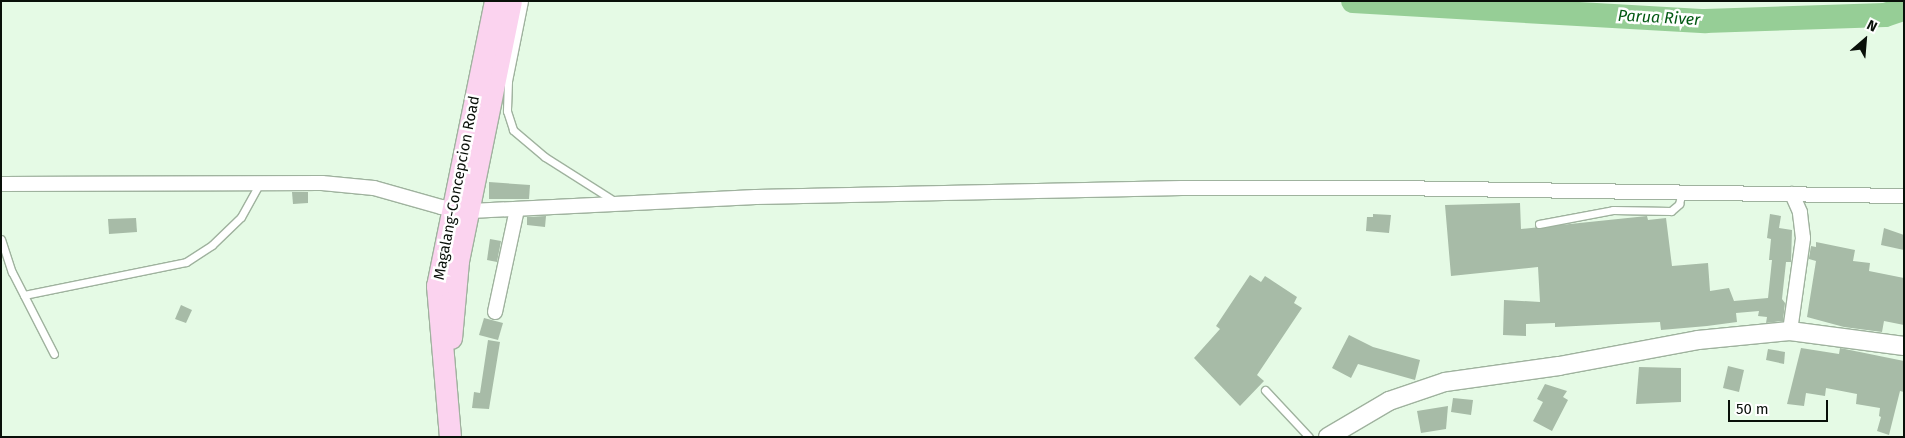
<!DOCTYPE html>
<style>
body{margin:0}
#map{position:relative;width:1905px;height:438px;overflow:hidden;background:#e5fae5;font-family:"Fira Sans",sans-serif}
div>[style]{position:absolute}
.river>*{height:24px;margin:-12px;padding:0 12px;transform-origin:12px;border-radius:12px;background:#96ce96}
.building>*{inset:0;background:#a7bba7}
.roads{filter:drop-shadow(1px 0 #9fb29e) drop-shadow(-1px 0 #9fb29e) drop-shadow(0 1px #9fb29e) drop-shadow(0 -1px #9fb29e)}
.service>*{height:7px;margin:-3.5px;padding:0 3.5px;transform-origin:3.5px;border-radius:3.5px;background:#fff}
.minor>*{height:14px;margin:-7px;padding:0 7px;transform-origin:7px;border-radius:7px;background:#fff}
.tertiary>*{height:18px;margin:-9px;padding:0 9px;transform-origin:9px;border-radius:9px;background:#fff}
.primary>*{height:21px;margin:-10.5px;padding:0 10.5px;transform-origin:10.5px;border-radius:10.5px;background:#fbd3ef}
span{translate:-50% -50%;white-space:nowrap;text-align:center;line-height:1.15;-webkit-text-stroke:5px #fff;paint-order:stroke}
.street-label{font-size:15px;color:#091009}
.water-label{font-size:16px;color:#025812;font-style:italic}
.frame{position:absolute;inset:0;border:2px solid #091009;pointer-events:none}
.north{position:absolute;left:1840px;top:15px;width:50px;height:50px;-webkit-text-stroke:4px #fff;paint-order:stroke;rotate:27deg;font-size:14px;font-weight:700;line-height:20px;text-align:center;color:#091009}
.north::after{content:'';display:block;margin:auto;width:18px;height:22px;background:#091009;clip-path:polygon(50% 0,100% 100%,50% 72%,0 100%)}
.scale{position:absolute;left:1728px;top:400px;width:100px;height:22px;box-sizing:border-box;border:2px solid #091009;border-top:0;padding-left:6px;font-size:15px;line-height:18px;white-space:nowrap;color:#091009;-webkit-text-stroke:4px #fff;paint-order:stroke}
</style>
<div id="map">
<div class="river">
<i style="left:1353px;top:1px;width:353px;rotate:3.3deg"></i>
<i style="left:1705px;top:21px;width:180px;rotate:-1.9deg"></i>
<i style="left:1885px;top:15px;width:20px;rotate:-18deg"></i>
</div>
<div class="building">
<i style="clip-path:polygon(489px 182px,530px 185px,529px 199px,489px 199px)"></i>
<i style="clip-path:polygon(292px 192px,308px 192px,308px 203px,293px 204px)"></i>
<i style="clip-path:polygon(1520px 203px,1521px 229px,1647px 216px,1648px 220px,1666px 218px,1672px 266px,1708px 263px,1710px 291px,1729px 288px,1734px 301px,1768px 298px,1772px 260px,1769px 260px,1771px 239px,1767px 238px,1770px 214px,1781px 216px,1779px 228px,1792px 230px,1791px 262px,1786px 262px,1782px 299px,1785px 303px,1783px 321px,1766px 323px,1767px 317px,1758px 316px,1759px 311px,1736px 313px,1737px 322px,1707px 326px,1661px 330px,1660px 322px,1555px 327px,1555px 323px,1526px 324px,1526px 336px,1503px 335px,1504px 300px,1540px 302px,1538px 267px,1451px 276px,1445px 205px)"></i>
<i style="clip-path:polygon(1373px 214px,1391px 215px,1389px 233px,1366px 231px,1367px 217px,1373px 217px)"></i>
<i style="clip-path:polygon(546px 216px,545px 227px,527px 225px,527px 217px)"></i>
<i style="clip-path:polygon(136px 218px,137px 232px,109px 234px,108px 219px)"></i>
<i style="clip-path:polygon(1884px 228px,1904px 235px,1904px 250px,1881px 245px)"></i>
<i style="clip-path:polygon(490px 239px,501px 241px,497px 262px,487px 260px)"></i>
<i style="clip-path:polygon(1816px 242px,1855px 250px,1853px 261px,1870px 263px,1869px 271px,1904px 278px,1904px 325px,1884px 321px,1882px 332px,1844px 327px,1807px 317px,1816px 261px,1809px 259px,1808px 264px,1811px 246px,1816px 247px)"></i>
<i style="clip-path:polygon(1250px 275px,1261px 282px,1265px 276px,1297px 297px,1294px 303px,1302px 308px,1257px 375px,1264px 381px,1240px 406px,1194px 358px,1220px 329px,1216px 326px)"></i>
<i style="clip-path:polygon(181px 305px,192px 310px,186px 323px,175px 319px)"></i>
<i style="clip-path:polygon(484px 318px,503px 323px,498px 340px,479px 335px)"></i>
<i style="clip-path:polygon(1349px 335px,1373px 347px,1420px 360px,1415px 380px,1358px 364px,1351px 378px,1332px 368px)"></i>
<i style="clip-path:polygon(488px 340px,500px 342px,489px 409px,472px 408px,474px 392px,480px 393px)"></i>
<i style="clip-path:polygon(1801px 348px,1839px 354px,1840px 348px,1904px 361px,1904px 392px,1900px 391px,1889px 435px,1877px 431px,1881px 417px,1879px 416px,1880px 408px,1856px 404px,1857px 394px,1826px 388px,1825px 396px,1806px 393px,1804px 406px,1787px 404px)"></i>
<i style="clip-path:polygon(1768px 349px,1785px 352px,1784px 364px,1766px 360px)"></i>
<i style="clip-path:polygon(1728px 366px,1744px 370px,1739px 392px,1723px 388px)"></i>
<i style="clip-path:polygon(1639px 367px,1681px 368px,1681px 402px,1636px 404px)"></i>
<i style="clip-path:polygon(1545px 384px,1567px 391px,1563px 397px,1568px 400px,1552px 431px,1533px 421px,1543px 402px,1537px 399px)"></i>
<i style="clip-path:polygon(1453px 398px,1473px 400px,1471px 415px,1451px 412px)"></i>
<i style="clip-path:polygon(1448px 406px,1446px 429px,1421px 433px,1417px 411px)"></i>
</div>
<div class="roads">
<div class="service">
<i style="left:524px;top:1px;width:82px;rotate:101.3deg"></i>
<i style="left:508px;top:81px;width:30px;rotate:92deg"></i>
<i style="left:507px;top:111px;width:20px;rotate:72deg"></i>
<i style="left:513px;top:130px;width:42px;rotate:40.2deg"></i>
<i style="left:545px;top:157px;width:84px;rotate:32.4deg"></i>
<i style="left:1539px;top:224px;width:75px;rotate:-10.7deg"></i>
<i style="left:1613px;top:210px;width:58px;rotate:1deg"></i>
<i style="left:1671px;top:211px;width:11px;rotate:-41deg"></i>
<i style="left:1679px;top:204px;width:9px;rotate:-77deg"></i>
<i style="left:1px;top:239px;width:35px;rotate:72deg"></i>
<i style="left:12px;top:272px;width:92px;rotate:62.9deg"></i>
<i style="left:24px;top:295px;width:165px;rotate:-11.5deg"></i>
<i style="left:186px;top:262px;width:31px;rotate:-33deg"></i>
<i style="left:212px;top:245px;width:40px;rotate:-44deg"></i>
<i style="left:241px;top:217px;width:39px;rotate:-61deg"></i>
<i style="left:1265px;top:390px;width:64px;rotate:46.9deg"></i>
</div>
<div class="minor">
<i style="left:1px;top:184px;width:321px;rotate:-0.2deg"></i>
<i style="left:322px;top:183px;width:52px;rotate:5.5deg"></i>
<i style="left:374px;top:188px;width:70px;rotate:15.8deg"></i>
<i style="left:441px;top:207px;width:30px;rotate:8deg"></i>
<i style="left:471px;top:211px;width:285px;rotate:-2.8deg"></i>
<i style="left:756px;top:197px;width:426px;rotate:-1.2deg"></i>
<i style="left:1182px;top:188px;width:210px"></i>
<i style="left:1392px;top:188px;width:512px;rotate:0.9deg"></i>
<i style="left:495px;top:312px;width:105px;rotate:-77.9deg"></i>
<i style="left:1790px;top:331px;width:94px;rotate:-82deg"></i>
<i style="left:1803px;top:238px;width:26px;rotate:-97deg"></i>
<i style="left:1800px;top:212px;width:20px;rotate:-114deg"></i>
</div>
<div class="tertiary">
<i style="left:1328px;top:437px;width:71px;rotate:-30.5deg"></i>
<i style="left:1389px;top:401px;width:59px;rotate:-18.7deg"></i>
<i style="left:1445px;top:382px;width:115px;rotate:-8deg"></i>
<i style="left:1559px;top:366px;width:141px;rotate:-10.6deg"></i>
<i style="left:1698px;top:340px;width:92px;rotate:-5.6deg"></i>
<i style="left:1790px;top:331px;width:115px;rotate:7.5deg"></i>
</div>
<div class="primary">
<i style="left:451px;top:338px;width:77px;rotate:-84.8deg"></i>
<i style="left:458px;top:261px;width:265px;rotate:-78.5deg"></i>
<i style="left:450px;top:437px;width:152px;rotate:-94.9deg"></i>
<i style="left:437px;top:286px;width:291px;rotate:-78.5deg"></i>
</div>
</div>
<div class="street-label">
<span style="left:457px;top:188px;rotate:-79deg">Magalang-Concepcion Road</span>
</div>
<div class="water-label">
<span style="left:1659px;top:18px;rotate:3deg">Parua River</span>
</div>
<div class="frame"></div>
<div class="north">N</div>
<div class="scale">50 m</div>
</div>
